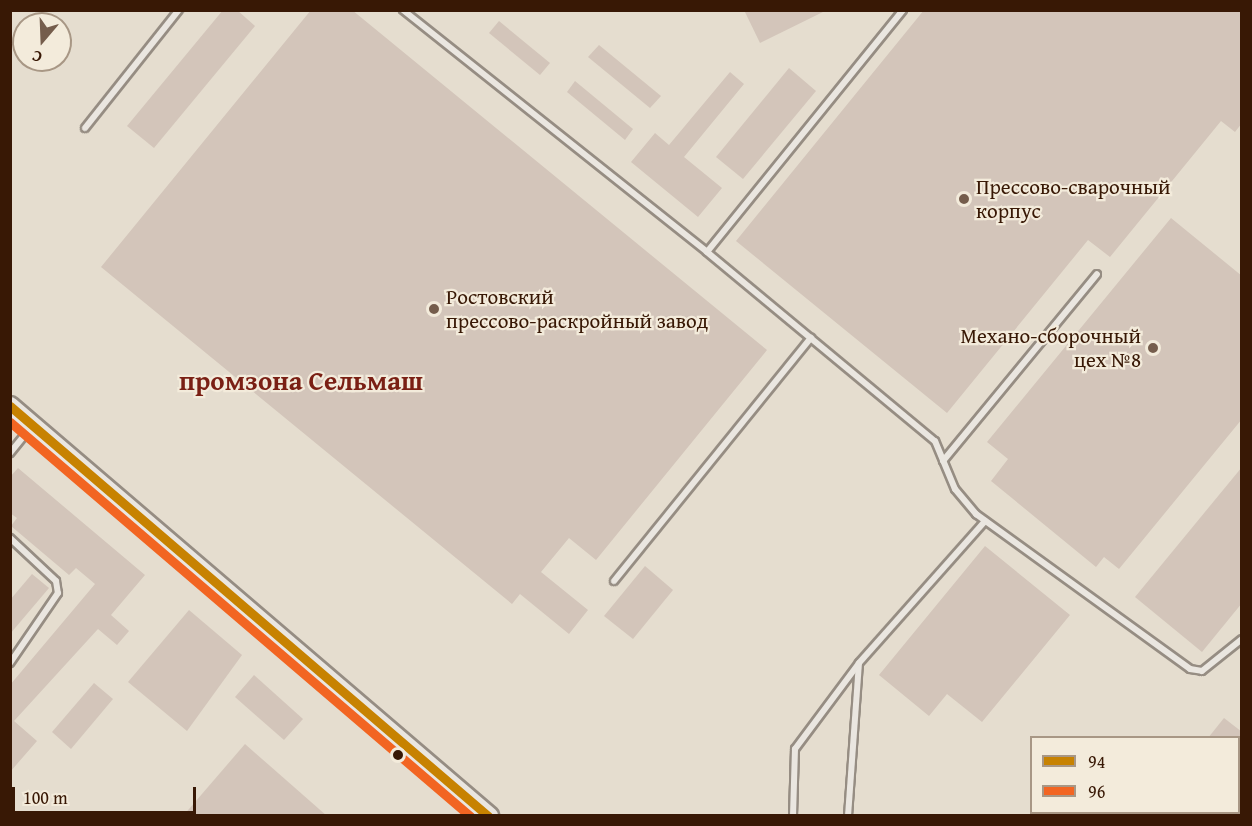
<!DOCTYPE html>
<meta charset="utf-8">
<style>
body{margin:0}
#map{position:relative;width:1252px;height:826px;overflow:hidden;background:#e5ddcf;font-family:"Gentium Book Plus",serif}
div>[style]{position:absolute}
.building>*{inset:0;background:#d3c5ba}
.roads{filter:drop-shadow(2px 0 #968d83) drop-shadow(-2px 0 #968d83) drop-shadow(0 2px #968d83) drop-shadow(0 -2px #968d83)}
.service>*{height:6px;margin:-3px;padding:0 3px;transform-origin:3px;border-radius:3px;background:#eae6e0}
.secondary>*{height:18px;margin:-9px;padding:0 9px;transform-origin:9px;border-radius:9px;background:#eae6e0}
.bus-1>*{height:9px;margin:-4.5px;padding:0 4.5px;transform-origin:4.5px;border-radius:4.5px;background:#c78201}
.bus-2>*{height:9px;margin:-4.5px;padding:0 4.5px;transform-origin:4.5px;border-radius:4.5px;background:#f26522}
.dots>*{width:16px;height:16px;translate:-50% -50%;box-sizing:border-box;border:3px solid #f3ebdb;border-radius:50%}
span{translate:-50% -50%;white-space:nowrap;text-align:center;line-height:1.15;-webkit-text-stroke:4.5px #f3ebdb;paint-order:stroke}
.poi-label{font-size:21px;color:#381805}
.left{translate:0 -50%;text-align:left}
.right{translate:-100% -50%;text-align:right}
.district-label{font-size:27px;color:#7a1f14;font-weight:700}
.frame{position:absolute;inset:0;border:12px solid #381805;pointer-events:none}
.legend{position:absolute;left:1030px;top:736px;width:210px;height:78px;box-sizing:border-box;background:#f3ebdb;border:2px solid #a89785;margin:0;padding:8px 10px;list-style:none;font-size:18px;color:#381805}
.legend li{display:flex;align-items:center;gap:12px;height:30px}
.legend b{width:30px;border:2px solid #a89785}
.north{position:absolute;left:12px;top:12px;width:60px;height:60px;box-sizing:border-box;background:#f3ebdb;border:2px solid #a89785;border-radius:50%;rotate:199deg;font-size:16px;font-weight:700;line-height:24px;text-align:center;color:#381805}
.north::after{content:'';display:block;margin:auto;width:21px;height:27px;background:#755d4c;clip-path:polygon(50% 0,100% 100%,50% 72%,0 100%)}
.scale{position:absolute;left:12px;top:787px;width:184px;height:27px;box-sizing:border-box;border:3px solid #381805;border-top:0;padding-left:8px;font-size:18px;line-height:21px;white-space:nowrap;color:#381805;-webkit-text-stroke:4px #f3ebdb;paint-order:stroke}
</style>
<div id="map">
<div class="building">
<i style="clip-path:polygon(223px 10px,237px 10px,255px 26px,154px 148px,127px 126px)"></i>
<i style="clip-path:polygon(311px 10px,352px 10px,767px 350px,596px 560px,569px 538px,541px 572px,588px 610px,569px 634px,520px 594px,512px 604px,101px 267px)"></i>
<i style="clip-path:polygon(744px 10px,827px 10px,760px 43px)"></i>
<i style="clip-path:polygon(924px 10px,1242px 10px,1242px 123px,1235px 132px,1221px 121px,1110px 257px,1088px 240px,947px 413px,736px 241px)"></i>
<i style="clip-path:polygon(499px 21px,550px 63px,540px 75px,489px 33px)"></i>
<i style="clip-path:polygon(599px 45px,661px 96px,650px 108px,588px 57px)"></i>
<i style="clip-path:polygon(789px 68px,816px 91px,743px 179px,716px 157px)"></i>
<i style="clip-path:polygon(730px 72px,744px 84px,684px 157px,722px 188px,698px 217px,631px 162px,655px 133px,669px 145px)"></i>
<i style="clip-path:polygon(575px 81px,633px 129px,625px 140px,567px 92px)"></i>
<i style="clip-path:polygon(1171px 218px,1242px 276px,1242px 419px,1119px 569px,1104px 557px,1096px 567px,991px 481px,1008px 459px,987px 442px)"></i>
<i style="clip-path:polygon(1242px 467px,1242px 603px,1202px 652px,1135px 597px)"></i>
<i style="clip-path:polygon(18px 468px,145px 575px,111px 615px,129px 631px,117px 645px,98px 629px,14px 721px,37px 741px,10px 772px,10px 685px,95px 584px,76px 568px,69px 575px,11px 526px,17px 518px,10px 513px,10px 477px)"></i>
<i style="clip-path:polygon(985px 546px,1070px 615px,982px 722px,947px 694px,929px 716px,879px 675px)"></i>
<i style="clip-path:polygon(645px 566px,673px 590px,633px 639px,604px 616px)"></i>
<i style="clip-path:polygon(32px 574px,49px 588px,10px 634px,10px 600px)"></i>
<i style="clip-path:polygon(189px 610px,242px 655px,187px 731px,128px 682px)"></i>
<i style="clip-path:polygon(254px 675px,303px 719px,284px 740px,235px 697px)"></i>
<i style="clip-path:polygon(94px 683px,113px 699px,71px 749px,52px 732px)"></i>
<i style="clip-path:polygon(1224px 718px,1242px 732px,1242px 738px,1208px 738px)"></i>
<i style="clip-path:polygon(245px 744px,327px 816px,183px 816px)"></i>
</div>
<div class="roads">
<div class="service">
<i style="left:403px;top:10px;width:389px;rotate:38.5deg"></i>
<i style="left:903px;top:10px;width:311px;rotate:129deg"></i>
<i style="left:707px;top:252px;width:296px;rotate:39.7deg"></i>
<i style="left:935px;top:441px;width:52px;rotate:67.4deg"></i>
<i style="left:955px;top:489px;width:33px;rotate:50deg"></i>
<i style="left:976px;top:514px;width:264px;rotate:35.9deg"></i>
<i style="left:1190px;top:669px;width:12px;rotate:9deg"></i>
<i style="left:1202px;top:671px;width:51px;rotate:-38.7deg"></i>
<i style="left:85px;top:128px;width:151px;rotate:-51.5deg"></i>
<i style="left:10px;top:453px;width:35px;rotate:-51deg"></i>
<i style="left:943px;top:461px;width:242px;rotate:-50.5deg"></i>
<i style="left:10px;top:538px;width:63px;rotate:43.1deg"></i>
<i style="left:56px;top:581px;width:12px;rotate:81deg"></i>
<i style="left:58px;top:593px;width:85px;rotate:124.4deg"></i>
<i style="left:614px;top:581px;width:313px;rotate:-51deg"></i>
<i style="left:793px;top:816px;width:67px;rotate:-88.3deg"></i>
<i style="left:795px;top:749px;width:107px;rotate:-53.3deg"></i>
<i style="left:859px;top:663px;width:190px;rotate:-48.4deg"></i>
<i style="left:848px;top:816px;width:152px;rotate:-85.9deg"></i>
</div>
<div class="secondary">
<i style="left:10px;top:406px;width:631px;rotate:40.56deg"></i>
</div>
</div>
<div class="bus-1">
<i style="left:10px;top:406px;width:630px;rotate:40.62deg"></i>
</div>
<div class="bus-2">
<i style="left:10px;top:422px;width:606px;rotate:40.58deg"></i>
</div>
<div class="dots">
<i style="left:964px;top:199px;background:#755d4c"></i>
<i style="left:434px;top:309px;background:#755d4c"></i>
<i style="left:1153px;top:348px;background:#755d4c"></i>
<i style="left:398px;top:755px;background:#381805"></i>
</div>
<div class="poi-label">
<span class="left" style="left:976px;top:199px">Прессово-сварочный<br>корпус</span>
<span class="left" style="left:446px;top:309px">Ростовский<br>прессово-раскройный завод</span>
<span class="right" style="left:1141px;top:348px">Механо-сборочный<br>цех №8</span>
</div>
<div class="district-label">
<span style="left:301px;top:381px">промзона Сельмаш</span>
</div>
<div class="frame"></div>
<ul class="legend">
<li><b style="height:8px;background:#c78201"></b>94</li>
<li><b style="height:8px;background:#f26522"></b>96</li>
</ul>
<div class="north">С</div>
<div class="scale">100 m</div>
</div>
